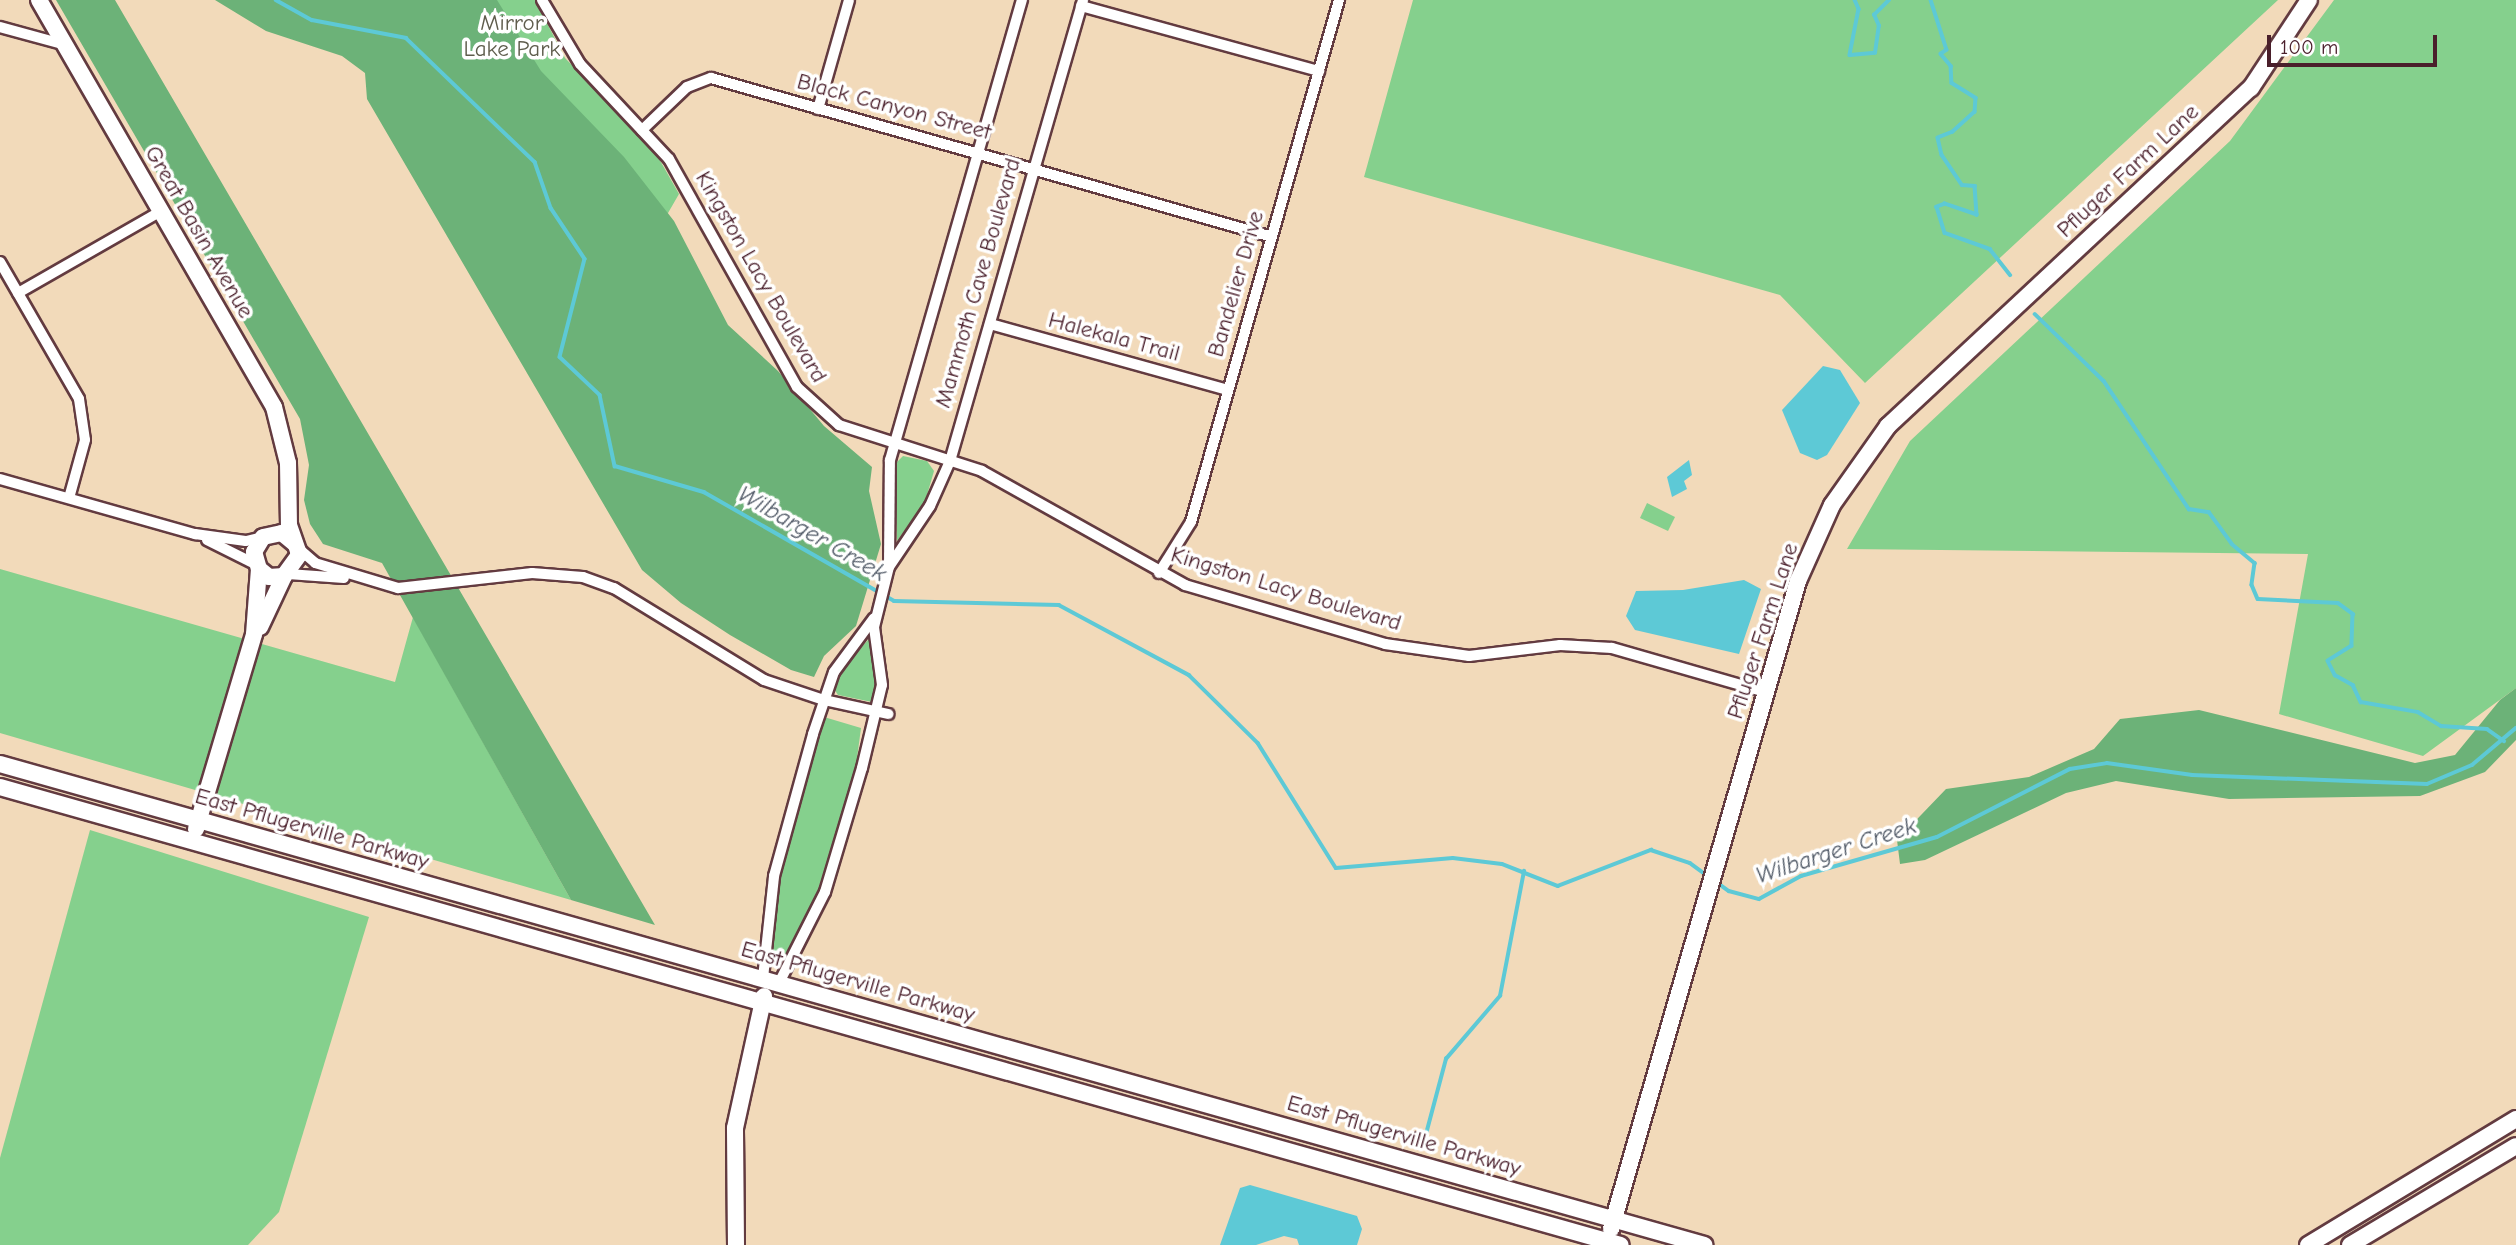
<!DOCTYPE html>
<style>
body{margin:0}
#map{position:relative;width:2516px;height:1245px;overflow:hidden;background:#f2daba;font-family:"Comic Neue",sans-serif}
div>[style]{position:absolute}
.green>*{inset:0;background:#85d08d}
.forest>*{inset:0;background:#6cb278}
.water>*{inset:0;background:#5dc9d6}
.stream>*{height:3.5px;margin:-1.75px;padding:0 1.75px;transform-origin:1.75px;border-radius:1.75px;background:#5dc9d6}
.roads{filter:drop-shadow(2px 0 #633b40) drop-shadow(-2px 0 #633b40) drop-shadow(0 2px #633b40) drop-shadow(0 -2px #633b40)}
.street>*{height:10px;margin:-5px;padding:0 5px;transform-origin:5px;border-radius:5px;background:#fff}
.secondary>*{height:16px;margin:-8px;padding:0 8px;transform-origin:8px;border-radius:8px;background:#fff}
span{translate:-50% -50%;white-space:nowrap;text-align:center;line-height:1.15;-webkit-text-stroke:7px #fff;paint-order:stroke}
.park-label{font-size:23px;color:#5f5d4d}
.street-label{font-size:23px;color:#4a1f2b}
.water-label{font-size:24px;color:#515a67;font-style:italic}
.scale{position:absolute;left:2267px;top:35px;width:170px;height:32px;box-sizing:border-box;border:4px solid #4a1f2b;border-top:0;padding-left:9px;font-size:21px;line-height:24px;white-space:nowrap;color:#4a1f2b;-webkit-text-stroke:5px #fff;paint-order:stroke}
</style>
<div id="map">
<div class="green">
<i style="clip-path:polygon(427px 0,535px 0,565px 58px,653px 148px,679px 194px,646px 251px)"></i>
<i style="clip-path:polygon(1413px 0,2278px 0,1865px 383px,1780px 295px,1364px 177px)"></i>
<i style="clip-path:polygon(2334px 0,2516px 0,2516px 688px,2423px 756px,2279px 714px,2308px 554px,1847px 549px,1910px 441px,2230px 141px)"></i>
<i style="clip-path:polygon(903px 456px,927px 461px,934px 471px,925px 502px,897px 541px,895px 464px)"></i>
<i style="clip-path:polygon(1647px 503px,1675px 517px,1668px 531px,1640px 518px)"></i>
<i style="clip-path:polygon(0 569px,395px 682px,413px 617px,571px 900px,0 733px)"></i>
<i style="clip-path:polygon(869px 639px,877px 675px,872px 702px,838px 695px,834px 689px,840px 670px)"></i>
<i style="clip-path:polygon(824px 717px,861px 728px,856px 766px,815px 900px,784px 965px,776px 967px,770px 962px,783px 861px)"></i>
<i style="clip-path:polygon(90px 830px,369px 917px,279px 1212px,248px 1245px,0 1245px,0 1158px)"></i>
</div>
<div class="forest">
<i style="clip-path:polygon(56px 0,115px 0,655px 925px,571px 900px,382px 563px,323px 544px,310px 524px,304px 500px,309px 465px,300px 419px)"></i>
<i style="clip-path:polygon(215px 0,497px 0,541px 71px,624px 157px,674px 221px,728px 325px,778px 371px,824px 426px,872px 467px,869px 491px,881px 544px,856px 626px,824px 656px,814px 677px,791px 670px,730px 635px,681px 603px,642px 570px,367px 99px,365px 73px,342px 56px,266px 31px)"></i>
<i style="clip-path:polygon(2516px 688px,2516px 740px,2485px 772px,2420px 796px,2229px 799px,2116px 781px,2066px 793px,1925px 860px,1900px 864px,1897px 840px,1946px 789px,2029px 777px,2094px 749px,2120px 719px,2199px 710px,2415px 763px,2455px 755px,2500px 700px)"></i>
</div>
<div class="water">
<i style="clip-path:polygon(1823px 366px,1840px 370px,1860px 403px,1827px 455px,1817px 460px,1800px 453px,1782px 410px)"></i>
<i style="clip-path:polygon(1689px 460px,1692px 475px,1684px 481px,1687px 489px,1672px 497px,1667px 477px)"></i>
<i style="clip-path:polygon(1744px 580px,1761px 589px,1739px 654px,1635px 630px,1626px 616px,1636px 591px,1683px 590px)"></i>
<i style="clip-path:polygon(1250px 1185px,1357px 1216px,1362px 1229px,1357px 1245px,1299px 1245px,1297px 1239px,1284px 1236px,1256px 1245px,1220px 1245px,1240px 1188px)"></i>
</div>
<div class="stream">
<i style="left:276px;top:0;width:41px;rotate:29.1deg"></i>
<i style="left:312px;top:20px;width:96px;rotate:10.8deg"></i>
<i style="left:406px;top:38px;width:179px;rotate:43.9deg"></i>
<i style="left:535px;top:162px;width:49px;rotate:70.8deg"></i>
<i style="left:551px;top:208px;width:61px;rotate:56.3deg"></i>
<i style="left:585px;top:259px;width:101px;rotate:104.3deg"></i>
<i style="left:560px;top:357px;width:55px;rotate:43.5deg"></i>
<i style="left:600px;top:395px;width:73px;rotate:78.1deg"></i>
<i style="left:615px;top:466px;width:93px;rotate:16.3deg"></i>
<i style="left:704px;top:492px;width:219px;rotate:29.8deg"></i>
<i style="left:894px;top:601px;width:165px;rotate:1.4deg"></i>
<i style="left:1059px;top:605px;width:148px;rotate:28.3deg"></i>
<i style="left:1189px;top:675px;width:97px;rotate:44.6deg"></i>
<i style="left:1258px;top:743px;width:147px;rotate:58deg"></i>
<i style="left:1336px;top:868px;width:117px;rotate:-4.9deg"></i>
<i style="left:1453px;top:858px;width:49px;rotate:7deg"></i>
<i style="left:1502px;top:864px;width:60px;rotate:21.4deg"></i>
<i style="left:1558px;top:886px;width:100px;rotate:-21.2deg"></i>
<i style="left:1651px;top:850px;width:41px;rotate:18.4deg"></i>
<i style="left:1690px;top:863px;width:24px;rotate:36deg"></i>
<i style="left:1855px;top:0;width:10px;rotate:66deg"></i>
<i style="left:1859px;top:9px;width:47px;rotate:101.1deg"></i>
<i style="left:1850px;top:55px;width:25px;rotate:-5deg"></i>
<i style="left:1875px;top:53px;width:27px;rotate:-82deg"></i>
<i style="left:1879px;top:26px;width:12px;rotate:-114deg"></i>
<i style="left:1874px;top:15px;width:21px;rotate:-45deg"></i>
<i style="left:1931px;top:0;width:52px;rotate:72.3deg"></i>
<i style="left:1947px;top:50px;width:7px;rotate:146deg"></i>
<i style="left:1941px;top:54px;width:16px;rotate:50deg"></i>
<i style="left:1951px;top:66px;width:17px;rotate:87deg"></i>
<i style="left:1952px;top:83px;width:28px;rotate:32deg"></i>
<i style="left:1976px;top:98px;width:14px;rotate:94deg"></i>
<i style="left:1975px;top:112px;width:30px;rotate:138deg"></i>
<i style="left:1953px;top:132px;width:16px;rotate:158deg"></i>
<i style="left:1938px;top:138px;width:17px;rotate:77deg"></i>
<i style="left:1942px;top:155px;width:36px;rotate:56deg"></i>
<i style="left:1962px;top:185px;width:13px;rotate:4deg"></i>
<i style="left:1975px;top:186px;width:29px;rotate:86deg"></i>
<i style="left:1977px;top:215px;width:34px;rotate:-161deg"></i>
<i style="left:1945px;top:204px;width:9px;rotate:159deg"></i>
<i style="left:1937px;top:207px;width:27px;rotate:73deg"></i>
<i style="left:1945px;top:233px;width:48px;rotate:19.6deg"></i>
<i style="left:1990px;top:249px;width:33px;rotate:52deg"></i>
<i style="left:2035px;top:314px;width:96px;rotate:44.2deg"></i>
<i style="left:2104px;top:381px;width:154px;rotate:56.4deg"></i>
<i style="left:2189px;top:509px;width:20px;rotate:9deg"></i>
<i style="left:2209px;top:512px;width:39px;rotate:54deg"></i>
<i style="left:2232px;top:544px;width:30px;rotate:40deg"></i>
<i style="left:2255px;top:563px;width:22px;rotate:98deg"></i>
<i style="left:2252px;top:585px;width:15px;rotate:67deg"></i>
<i style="left:2258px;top:599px;width:80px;rotate:2.9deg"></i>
<i style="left:2338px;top:603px;width:19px;rotate:36deg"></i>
<i style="left:2353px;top:614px;width:32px;rotate:92deg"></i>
<i style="left:2352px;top:646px;width:28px;rotate:148deg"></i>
<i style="left:2328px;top:661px;width:16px;rotate:63deg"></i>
<i style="left:2335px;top:675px;width:21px;rotate:29deg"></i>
<i style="left:2353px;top:685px;width:19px;rotate:65deg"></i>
<i style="left:2361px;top:702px;width:58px;rotate:10deg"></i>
<i style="left:2418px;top:712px;width:27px;rotate:31deg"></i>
<i style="left:2441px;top:726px;width:46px;rotate:3.7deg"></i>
<i style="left:2487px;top:729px;width:21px;rotate:35deg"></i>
<i style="left:1715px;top:881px;width:17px;rotate:36deg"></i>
<i style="left:1729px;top:891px;width:31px;rotate:15deg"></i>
<i style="left:1759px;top:899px;width:48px;rotate:-28.7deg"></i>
<i style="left:1801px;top:876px;width:141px;rotate:-16deg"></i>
<i style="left:1937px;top:837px;width:149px;rotate:-27.1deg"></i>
<i style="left:2070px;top:769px;width:37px;rotate:-9deg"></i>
<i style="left:2107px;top:763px;width:86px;rotate:8deg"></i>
<i style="left:2192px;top:775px;width:235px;rotate:2.2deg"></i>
<i style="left:2427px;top:784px;width:49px;rotate:-22.9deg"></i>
<i style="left:2472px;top:765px;width:57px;rotate:-40.1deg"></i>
<i style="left:1425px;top:1138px;width:82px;rotate:-75.1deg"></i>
<i style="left:1446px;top:1059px;width:83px;rotate:-49.4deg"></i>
<i style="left:1500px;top:996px;width:127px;rotate:-79.1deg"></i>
</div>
<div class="roads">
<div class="street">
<i style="left:542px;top:0;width:74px;rotate:59.3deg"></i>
<i style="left:580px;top:64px;width:130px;rotate:46.9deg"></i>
<i style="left:669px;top:159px;width:261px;rotate:60.7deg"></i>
<i style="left:797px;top:387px;width:57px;rotate:42.1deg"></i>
<i style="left:839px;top:425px;width:150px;rotate:17.8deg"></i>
<i style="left:982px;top:471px;width:233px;rotate:29.3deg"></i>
<i style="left:1185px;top:585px;width:209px;rotate:16.4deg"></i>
<i style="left:1385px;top:644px;width:85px;rotate:8.1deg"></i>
<i style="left:1469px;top:656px;width:92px;rotate:-6.9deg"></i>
<i style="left:1560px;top:645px;width:52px;rotate:3.3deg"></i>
<i style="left:1612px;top:648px;width:159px;rotate:16deg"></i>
<i style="left:1081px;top:6px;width:247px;rotate:15.3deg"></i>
<i style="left:0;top:27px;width:68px;rotate:15.3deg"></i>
<i style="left:818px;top:109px;width:113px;rotate:-74.1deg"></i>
<i style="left:642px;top:130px;width:62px;rotate:-43.7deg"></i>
<i style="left:687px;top:87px;width:26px;rotate:-21deg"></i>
<i style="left:711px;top:78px;width:583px;rotate:15.82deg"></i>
<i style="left:0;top:262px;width:158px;rotate:60deg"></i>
<i style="left:79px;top:399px;width:41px;rotate:81.7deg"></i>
<i style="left:85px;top:440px;width:60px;rotate:105.4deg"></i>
<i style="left:18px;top:293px;width:165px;rotate:-29.8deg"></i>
<i style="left:990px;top:324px;width:247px;rotate:15.5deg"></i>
<i style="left:0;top:479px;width:203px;rotate:15.8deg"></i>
<i style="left:195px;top:534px;width:51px;rotate:7.8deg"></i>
<i style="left:246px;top:541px;width:17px;rotate:-13deg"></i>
<i style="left:207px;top:540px;width:56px;rotate:26.6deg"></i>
<i style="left:298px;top:548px;width:23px;rotate:41deg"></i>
<i style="left:315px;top:563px;width:87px;rotate:16.8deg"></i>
<i style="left:398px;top:588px;width:135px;rotate:-6.4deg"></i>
<i style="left:532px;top:573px;width:51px;rotate:4.5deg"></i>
<i style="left:583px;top:577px;width:33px;rotate:20deg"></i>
<i style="left:614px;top:588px;width:176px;rotate:31.5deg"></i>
<i style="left:764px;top:680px;width:63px;rotate:18.4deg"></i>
<i style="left:824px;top:700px;width:66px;rotate:12.3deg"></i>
<i style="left:889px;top:565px;width:105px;rotate:-89.5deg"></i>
<i style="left:890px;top:460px;width:479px;rotate:-74deg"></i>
<i style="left:1159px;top:573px;width:60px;rotate:-57.9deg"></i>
<i style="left:1191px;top:522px;width:543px;rotate:-74.17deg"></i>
<i style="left:288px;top:574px;width:56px;rotate:4.1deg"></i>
<i style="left:763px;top:978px;width:103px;rotate:-83.8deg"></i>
<i style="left:774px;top:876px;width:147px;rotate:-74.6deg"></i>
<i style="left:813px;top:734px;width:65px;rotate:-71.3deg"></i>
<i style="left:834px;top:672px;width:67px;rotate:-53.5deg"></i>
<i style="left:779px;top:983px;width:102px;rotate:-63.2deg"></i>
<i style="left:825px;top:892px;width:129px;rotate:-73.4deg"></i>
<i style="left:862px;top:768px;width:85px;rotate:-76.5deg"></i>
<i style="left:882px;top:685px;width:59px;rotate:-97.9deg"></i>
<i style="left:874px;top:627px;width:62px;rotate:-76deg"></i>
<i style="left:889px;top:567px;width:73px;rotate:-56.1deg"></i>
<i style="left:930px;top:506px;width:49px;rotate:-66deg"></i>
<i style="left:950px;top:461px;width:480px;rotate:-73.9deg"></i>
</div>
<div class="secondary">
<i style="left:39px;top:0;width:470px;rotate:60deg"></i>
<i style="left:274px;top:407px;width:58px;rotate:76deg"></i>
<i style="left:288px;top:463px;width:62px;rotate:89.1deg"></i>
<i style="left:289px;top:525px;width:28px;rotate:71deg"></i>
<i style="left:298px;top:551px;width:4px;rotate:76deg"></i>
<i style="left:299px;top:555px;width:26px;rotate:126deg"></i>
<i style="left:284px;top:576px;width:15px;rotate:176deg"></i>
<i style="left:269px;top:577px;width:13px;rotate:-141deg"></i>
<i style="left:259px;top:569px;width:18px;rotate:-106deg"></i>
<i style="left:254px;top:552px;width:17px;rotate:-59deg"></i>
<i style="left:263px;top:537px;width:19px;rotate:-12deg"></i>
<i style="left:282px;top:533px;width:17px;rotate:40deg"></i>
<i style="left:260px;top:627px;width:56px;rotate:-64.8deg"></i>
<i style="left:0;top:764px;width:1771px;rotate:15.76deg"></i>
<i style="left:0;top:787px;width:1684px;rotate:15.78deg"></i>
<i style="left:196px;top:829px;width:203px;rotate:-73.4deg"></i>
<i style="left:254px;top:634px;width:65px;rotate:-85.6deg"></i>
<i style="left:1611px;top:1229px;width:674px;rotate:-73.9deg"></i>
<i style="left:1798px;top:581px;width:83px;rotate:-65.9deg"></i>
<i style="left:1832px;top:505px;width:97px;rotate:-54.7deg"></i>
<i style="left:1888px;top:426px;width:496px;rotate:-43deg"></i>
<i style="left:2251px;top:88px;width:105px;rotate:-56.6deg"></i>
<i style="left:736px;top:1245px;width:117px;rotate:-90.5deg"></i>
<i style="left:735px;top:1128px;width:135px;rotate:-77.6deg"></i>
<i style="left:2308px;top:1245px;width:243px;rotate:-31.2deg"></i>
<i style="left:2350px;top:1245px;width:193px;rotate:-30.8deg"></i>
</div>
</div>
<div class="park-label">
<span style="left:512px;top:36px">Mirror<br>Lake Park</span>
</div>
<div class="street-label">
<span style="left:894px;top:107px;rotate:15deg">Black Canyon Street</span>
<span style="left:2128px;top:171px;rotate:-43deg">Pfluger Farm Lane</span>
<span style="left:199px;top:232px;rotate:60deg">Great Basin Avenue</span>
<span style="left:761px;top:277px;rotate:60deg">Kingston Lacy Boulevard</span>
<span style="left:978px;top:283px;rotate:-74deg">Mammoth Cave Boulevard</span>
<span style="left:1236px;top:284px;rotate:-74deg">Bandelier Drive</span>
<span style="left:1114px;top:337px;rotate:15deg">Halekala Trail</span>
<span style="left:1286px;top:589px;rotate:17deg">Kingston Lacy Boulevard</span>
<span style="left:1763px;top:631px;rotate:-72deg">Pfluger Farm Lane</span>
<span style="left:312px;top:829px;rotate:16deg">East Pflugerville Parkway</span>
<span style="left:858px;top:982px;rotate:16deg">East Pflugerville Parkway</span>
<span style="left:1404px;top:1136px;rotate:16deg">East Pflugerville Parkway</span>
</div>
<div class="water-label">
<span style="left:812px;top:534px;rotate:30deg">Wilbarger Creek</span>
<span style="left:1836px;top:851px;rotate:-18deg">Wilbarger Creek</span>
</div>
<div class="scale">100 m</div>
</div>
